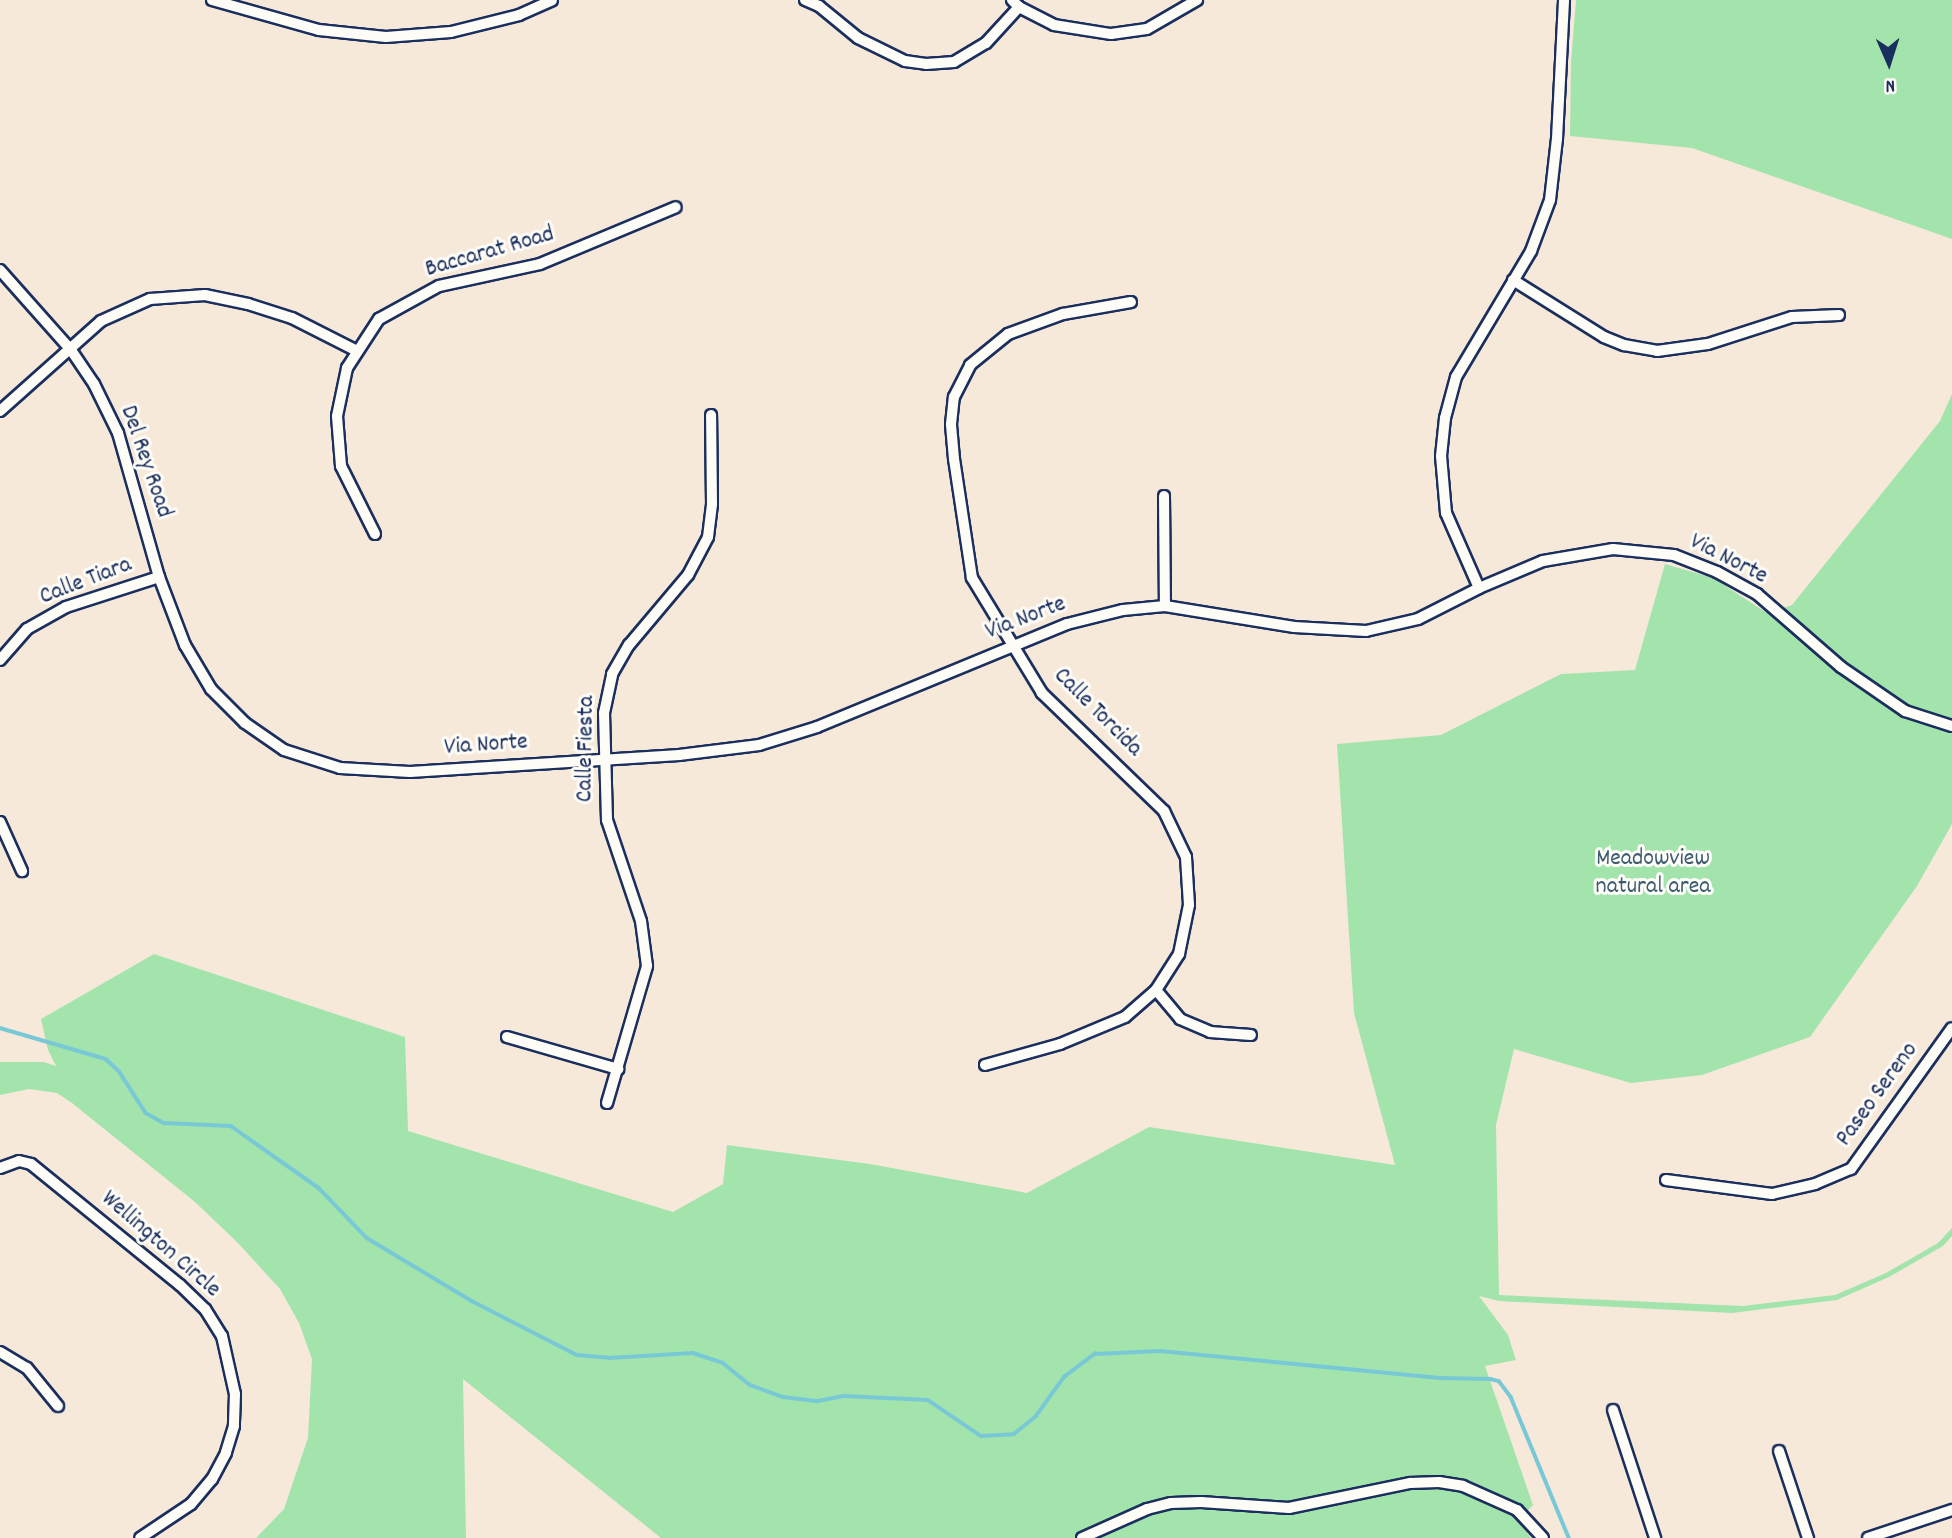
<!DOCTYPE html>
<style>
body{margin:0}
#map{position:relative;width:1952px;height:1538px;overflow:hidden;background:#f7e9da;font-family:Dekko,sans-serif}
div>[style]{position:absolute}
.green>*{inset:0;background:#a3e4ad}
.stream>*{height:3.5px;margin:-1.75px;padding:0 1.75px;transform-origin:1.75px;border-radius:1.75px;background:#79c8d6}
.roads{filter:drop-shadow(2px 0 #1b2f5e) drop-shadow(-2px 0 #1b2f5e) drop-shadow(0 2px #1b2f5e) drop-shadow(0 -2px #1b2f5e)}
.minor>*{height:10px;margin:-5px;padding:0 5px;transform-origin:5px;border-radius:5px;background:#fdfcf7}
span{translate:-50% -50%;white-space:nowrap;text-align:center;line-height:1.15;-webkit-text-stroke:6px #fdfcf7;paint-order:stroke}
.street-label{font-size:24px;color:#1b2f5e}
.park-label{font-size:24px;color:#3d5c72}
.north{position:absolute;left:1854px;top:28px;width:70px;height:70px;-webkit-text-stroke:5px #fdfcf7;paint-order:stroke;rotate:177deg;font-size:19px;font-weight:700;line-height:28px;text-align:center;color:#1b2f5e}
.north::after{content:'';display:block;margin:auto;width:24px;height:32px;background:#1b2f5e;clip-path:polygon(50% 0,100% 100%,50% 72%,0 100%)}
</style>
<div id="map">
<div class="green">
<i style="clip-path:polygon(1576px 0,1952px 0,1952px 239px,1692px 148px,1570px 136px,1571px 62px)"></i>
<i style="clip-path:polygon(1952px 394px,1952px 824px,1917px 886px,1810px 1037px,1702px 1075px,1631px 1083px,1514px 1049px,1496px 1125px,1499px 1295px,1743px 1306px,1835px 1295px,1886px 1273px,1938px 1243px,1952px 1228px,1952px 1236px,1943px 1246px,1889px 1277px,1837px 1300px,1732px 1313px,1499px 1301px,1479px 1296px,1508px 1335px,1516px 1360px,1485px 1366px,1533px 1505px,1518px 1521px,1531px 1538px,661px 1538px,463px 1379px,466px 1538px,256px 1538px,284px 1509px,308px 1438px,312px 1359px,299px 1323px,280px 1289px,237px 1242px,195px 1202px,72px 1103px,57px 1093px,29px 1089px,0 1095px,0 1062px,44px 1062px,56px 1066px,48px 1050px,41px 1019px,154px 954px,405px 1037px,408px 1131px,673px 1212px,723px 1184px,727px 1145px,870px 1164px,1027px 1193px,1149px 1127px,1395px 1165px,1354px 1013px,1337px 744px,1441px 735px,1561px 674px,1635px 670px,1665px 564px,1713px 578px,1767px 613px,1792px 605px,1940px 421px)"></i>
</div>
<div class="stream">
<i style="left:0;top:1028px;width:110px;rotate:16.3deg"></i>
<i style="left:106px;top:1059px;width:18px;rotate:43deg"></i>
<i style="left:119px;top:1071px;width:50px;rotate:57.3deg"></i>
<i style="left:146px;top:1113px;width:21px;rotate:29deg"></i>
<i style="left:164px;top:1123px;width:67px;rotate:2.6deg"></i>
<i style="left:231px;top:1126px;width:108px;rotate:35.2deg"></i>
<i style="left:319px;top:1188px;width:69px;rotate:46.2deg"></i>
<i style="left:367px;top:1238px;width:122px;rotate:31deg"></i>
<i style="left:472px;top:1301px;width:118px;rotate:27.2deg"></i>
<i style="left:577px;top:1355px;width:32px;rotate:5deg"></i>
<i style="left:609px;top:1358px;width:84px;rotate:-3.4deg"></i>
<i style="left:693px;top:1353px;width:32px;rotate:18deg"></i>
<i style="left:723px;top:1363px;width:35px;rotate:39deg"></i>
<i style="left:750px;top:1385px;width:35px;rotate:20deg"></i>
<i style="left:783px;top:1397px;width:35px;rotate:7deg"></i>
<i style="left:818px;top:1401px;width:26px;rotate:-11deg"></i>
<i style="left:844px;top:1396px;width:84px;rotate:2.7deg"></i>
<i style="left:928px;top:1400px;width:64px;rotate:34.2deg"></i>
<i style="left:981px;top:1436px;width:33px;rotate:-3deg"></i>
<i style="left:1014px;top:1434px;width:28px;rotate:-39deg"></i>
<i style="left:1036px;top:1416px;width:48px;rotate:-54.3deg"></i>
<i style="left:1064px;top:1377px;width:39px;rotate:-37deg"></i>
<i style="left:1095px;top:1354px;width:65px;rotate:-2.6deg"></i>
<i style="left:1160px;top:1351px;width:281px;rotate:5.5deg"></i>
<i style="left:1440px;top:1378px;width:50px;rotate:1.1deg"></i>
<i style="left:1490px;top:1379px;width:9px;rotate:13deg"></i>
<i style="left:1499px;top:1381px;width:20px;rotate:53deg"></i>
<i style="left:1511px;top:1397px;width:152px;rotate:67.6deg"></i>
</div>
<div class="roads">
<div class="minor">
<i style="left:212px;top:0;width:111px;rotate:15.7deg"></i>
<i style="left:319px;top:30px;width:67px;rotate:6deg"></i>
<i style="left:386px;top:37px;width:65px;rotate:-4.4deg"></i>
<i style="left:451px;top:32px;width:70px;rotate:-14deg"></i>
<i style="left:519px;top:15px;width:36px;rotate:-24deg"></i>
<i style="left:805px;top:0;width:15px;rotate:23deg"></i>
<i style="left:819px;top:6px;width:50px;rotate:39.4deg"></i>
<i style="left:858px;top:38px;width:52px;rotate:26.1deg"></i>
<i style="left:905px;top:61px;width:21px;rotate:8deg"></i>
<i style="left:926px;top:64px;width:28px;rotate:-4deg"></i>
<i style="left:954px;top:62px;width:37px;rotate:-31deg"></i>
<i style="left:986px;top:43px;width:49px;rotate:-47.5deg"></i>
<i style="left:1012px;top:0;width:10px;rotate:45deg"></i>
<i style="left:1019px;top:7px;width:39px;rotate:27deg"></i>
<i style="left:1054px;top:25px;width:58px;rotate:9deg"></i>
<i style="left:1111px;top:34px;width:36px;rotate:-8deg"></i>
<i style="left:1147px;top:29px;width:58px;rotate:-30.1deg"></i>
<i style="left:0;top:270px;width:107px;rotate:48.4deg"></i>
<i style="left:71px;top:350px;width:41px;rotate:55.9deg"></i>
<i style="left:94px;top:384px;width:55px;rotate:63.9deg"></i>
<i style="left:118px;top:433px;width:150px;rotate:74.1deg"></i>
<i style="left:159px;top:577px;width:73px;rotate:69.1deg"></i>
<i style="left:185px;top:645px;width:51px;rotate:59.4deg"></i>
<i style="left:211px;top:689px;width:48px;rotate:45deg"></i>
<i style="left:245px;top:723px;width:47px;rotate:34.7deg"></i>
<i style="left:284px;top:750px;width:59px;rotate:17.8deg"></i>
<i style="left:340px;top:768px;width:70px;rotate:3.3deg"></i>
<i style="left:410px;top:772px;width:270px;rotate:-3.6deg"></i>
<i style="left:679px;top:755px;width:81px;rotate:-7.1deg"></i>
<i style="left:759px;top:745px;width:61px;rotate:-17.2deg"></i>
<i style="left:817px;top:727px;width:270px;rotate:-22.4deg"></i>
<i style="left:1067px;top:624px;width:58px;rotate:-14deg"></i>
<i style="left:1123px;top:610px;width:42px;rotate:-5.4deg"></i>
<i style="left:1165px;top:606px;width:131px;rotate:9.2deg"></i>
<i style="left:1294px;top:627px;width:72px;rotate:3.2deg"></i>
<i style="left:1366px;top:631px;width:53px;rotate:-13deg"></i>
<i style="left:1418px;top:619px;width:68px;rotate:-26.9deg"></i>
<i style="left:1479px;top:588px;width:69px;rotate:-22.9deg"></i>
<i style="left:1543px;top:561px;width:71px;rotate:-9.7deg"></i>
<i style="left:1613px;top:549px;width:61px;rotate:5.6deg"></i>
<i style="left:1674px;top:555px;width:46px;rotate:21.6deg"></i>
<i style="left:1717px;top:572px;width:46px;rotate:28.8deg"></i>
<i style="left:1757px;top:594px;width:111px;rotate:41deg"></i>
<i style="left:1841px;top:667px;width:78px;rotate:34.5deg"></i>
<i style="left:1905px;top:711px;width:49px;rotate:17.7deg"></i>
<i style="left:1513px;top:280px;width:107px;rotate:32.1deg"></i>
<i style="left:1604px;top:337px;width:22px;rotate:22deg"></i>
<i style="left:1624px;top:345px;width:34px;rotate:10deg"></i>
<i style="left:1657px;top:351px;width:51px;rotate:-7.8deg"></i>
<i style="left:1708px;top:344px;width:88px;rotate:-17.8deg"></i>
<i style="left:1792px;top:317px;width:47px;rotate:-2.4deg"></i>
<i style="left:0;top:411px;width:135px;rotate:-41.7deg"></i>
<i style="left:101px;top:321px;width:54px;rotate:-24.2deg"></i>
<i style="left:150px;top:299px;width:55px;rotate:-4.2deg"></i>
<i style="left:205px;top:295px;width:44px;rotate:11.8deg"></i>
<i style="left:248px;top:304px;width:46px;rotate:17.7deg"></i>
<i style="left:292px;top:318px;width:73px;rotate:26.9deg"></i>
<i style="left:1164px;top:496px;width:110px;rotate:89.5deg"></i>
<i style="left:375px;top:534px;width:76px;rotate:-116.6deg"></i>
<i style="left:341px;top:466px;width:50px;rotate:-94.6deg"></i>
<i style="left:337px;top:416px;width:49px;rotate:-78.2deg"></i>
<i style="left:347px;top:368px;width:59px;rotate:-56.9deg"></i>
<i style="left:379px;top:319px;width:68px;rotate:-28.8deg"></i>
<i style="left:439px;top:286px;width:103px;rotate:-12.3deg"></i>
<i style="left:540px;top:264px;width:147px;rotate:-22.7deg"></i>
<i style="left:1479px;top:588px;width:82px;rotate:-113.7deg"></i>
<i style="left:1446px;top:513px;width:57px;rotate:-95deg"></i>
<i style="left:1441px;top:456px;width:38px;rotate:-84deg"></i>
<i style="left:1445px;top:418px;width:42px;rotate:-75deg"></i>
<i style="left:1456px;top:377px;width:147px;rotate:-59.2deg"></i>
<i style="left:1531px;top:251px;width:54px;rotate:-69.6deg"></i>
<i style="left:1550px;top:200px;width:61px;rotate:-83.5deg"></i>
<i style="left:1557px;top:139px;width:139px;rotate:-87.1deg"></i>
<i style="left:0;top:660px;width:41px;rotate:-48.9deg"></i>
<i style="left:27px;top:629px;width:45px;rotate:-29.4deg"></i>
<i style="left:66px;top:607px;width:98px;rotate:-17.9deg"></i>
<i style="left:0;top:822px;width:54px;rotate:65.8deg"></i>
<i style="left:1156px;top:990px;width:38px;rotate:50deg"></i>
<i style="left:1180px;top:1019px;width:33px;rotate:23deg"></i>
<i style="left:1210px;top:1032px;width:41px;rotate:4.2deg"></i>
<i style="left:507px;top:1037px;width:116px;rotate:16.1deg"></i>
<i style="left:985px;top:1065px;width:78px;rotate:-15.6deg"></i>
<i style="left:1060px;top:1044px;width:70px;rotate:-22.6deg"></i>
<i style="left:1125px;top:1017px;width:41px;rotate:-41.1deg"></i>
<i style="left:1156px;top:990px;width:43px;rotate:-57.4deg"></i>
<i style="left:1179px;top:954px;width:50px;rotate:-78.5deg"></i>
<i style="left:1189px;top:905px;width:48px;rotate:-93.6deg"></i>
<i style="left:1186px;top:857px;width:51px;rotate:-115.6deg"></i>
<i style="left:1164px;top:811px;width:170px;rotate:-136deg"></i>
<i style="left:1042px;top:693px;width:135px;rotate:-121.3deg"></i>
<i style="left:972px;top:578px;width:120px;rotate:-98.6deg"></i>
<i style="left:954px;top:459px;width:35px;rotate:-95deg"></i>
<i style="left:951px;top:424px;width:27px;rotate:-84deg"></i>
<i style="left:954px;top:397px;width:36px;rotate:-63deg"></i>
<i style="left:970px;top:365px;width:49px;rotate:-39.2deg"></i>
<i style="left:1008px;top:334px;width:59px;rotate:-20deg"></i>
<i style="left:1063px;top:314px;width:69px;rotate:-10deg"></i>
<i style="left:607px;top:1103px;width:143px;rotate:-73.7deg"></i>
<i style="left:647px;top:966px;width:45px;rotate:-97.6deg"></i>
<i style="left:641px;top:921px;width:107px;rotate:-108.6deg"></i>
<i style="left:607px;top:820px;width:107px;rotate:-91.6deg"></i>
<i style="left:604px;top:713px;width:40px;rotate:-78deg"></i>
<i style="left:612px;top:674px;width:34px;rotate:-60deg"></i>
<i style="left:629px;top:645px;width:92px;rotate:-49.9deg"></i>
<i style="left:688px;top:575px;width:43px;rotate:-62.2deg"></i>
<i style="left:708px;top:537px;width:33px;rotate:-83deg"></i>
<i style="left:712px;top:504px;width:89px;rotate:-90.6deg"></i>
<i style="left:0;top:1168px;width:20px;rotate:-20deg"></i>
<i style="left:19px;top:1161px;width:12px;rotate:14deg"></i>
<i style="left:31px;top:1164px;width:192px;rotate:39.1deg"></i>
<i style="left:180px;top:1285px;width:35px;rotate:44deg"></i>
<i style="left:205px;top:1309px;width:32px;rotate:58deg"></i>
<i style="left:222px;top:1336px;width:59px;rotate:77.4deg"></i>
<i style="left:235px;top:1394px;width:32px;rotate:92deg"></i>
<i style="left:234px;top:1426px;width:28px;rotate:107deg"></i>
<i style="left:226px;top:1453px;width:30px;rotate:118deg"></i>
<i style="left:212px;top:1479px;width:33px;rotate:130deg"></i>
<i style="left:191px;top:1504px;width:61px;rotate:146.3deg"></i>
<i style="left:1666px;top:1180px;width:107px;rotate:7.5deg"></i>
<i style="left:1772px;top:1194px;width:44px;rotate:-13.1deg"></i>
<i style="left:1815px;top:1184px;width:39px;rotate:-23deg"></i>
<i style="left:1851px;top:1169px;width:173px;rotate:-54.4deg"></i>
<i style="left:0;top:1352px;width:31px;rotate:31deg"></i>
<i style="left:27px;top:1368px;width:49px;rotate:50.8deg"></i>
<i style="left:1613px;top:1410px;width:135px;rotate:71.8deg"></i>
<i style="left:1779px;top:1451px;width:92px;rotate:71.6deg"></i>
<i style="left:1082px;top:1538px;width:71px;rotate:-24deg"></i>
<i style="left:1147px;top:1509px;width:25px;rotate:-14deg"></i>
<i style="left:1171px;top:1503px;width:30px;rotate:-2deg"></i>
<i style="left:1201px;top:1502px;width:88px;rotate:3.9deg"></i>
<i style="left:1289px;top:1508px;width:124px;rotate:-11.7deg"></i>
<i style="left:1410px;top:1483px;width:29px;rotate:-2deg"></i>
<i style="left:1439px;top:1482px;width:24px;rotate:9deg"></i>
<i style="left:1463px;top:1486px;width:59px;rotate:24deg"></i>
<i style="left:1517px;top:1510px;width:38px;rotate:47deg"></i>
<i style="left:1868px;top:1538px;width:89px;rotate:-18.4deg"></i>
</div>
</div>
<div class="street-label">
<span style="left:490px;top:253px;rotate:-16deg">Baccarat Road</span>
<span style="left:145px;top:462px;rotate:71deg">Del Rey Road</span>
<span style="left:1728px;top:560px;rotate:27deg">Via Norte</span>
<span style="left:86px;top:582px;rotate:-21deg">Calle Tiara</span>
<span style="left:1026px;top:619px;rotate:-21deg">Via Norte</span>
<span style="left:1097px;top:713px;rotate:45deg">Calle Torcida</span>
<span style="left:486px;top:746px;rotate:-4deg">Via Norte</span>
<span style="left:587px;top:749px;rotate:-89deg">Calle Fiesta</span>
<span style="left:1878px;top:1095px;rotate:-54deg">Paseo Sereno</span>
<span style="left:160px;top:1245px;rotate:41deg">Wellington Circle</span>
</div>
<div class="park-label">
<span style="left:1653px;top:874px">Meadowview<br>natural area</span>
</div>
<div class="north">N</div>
</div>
